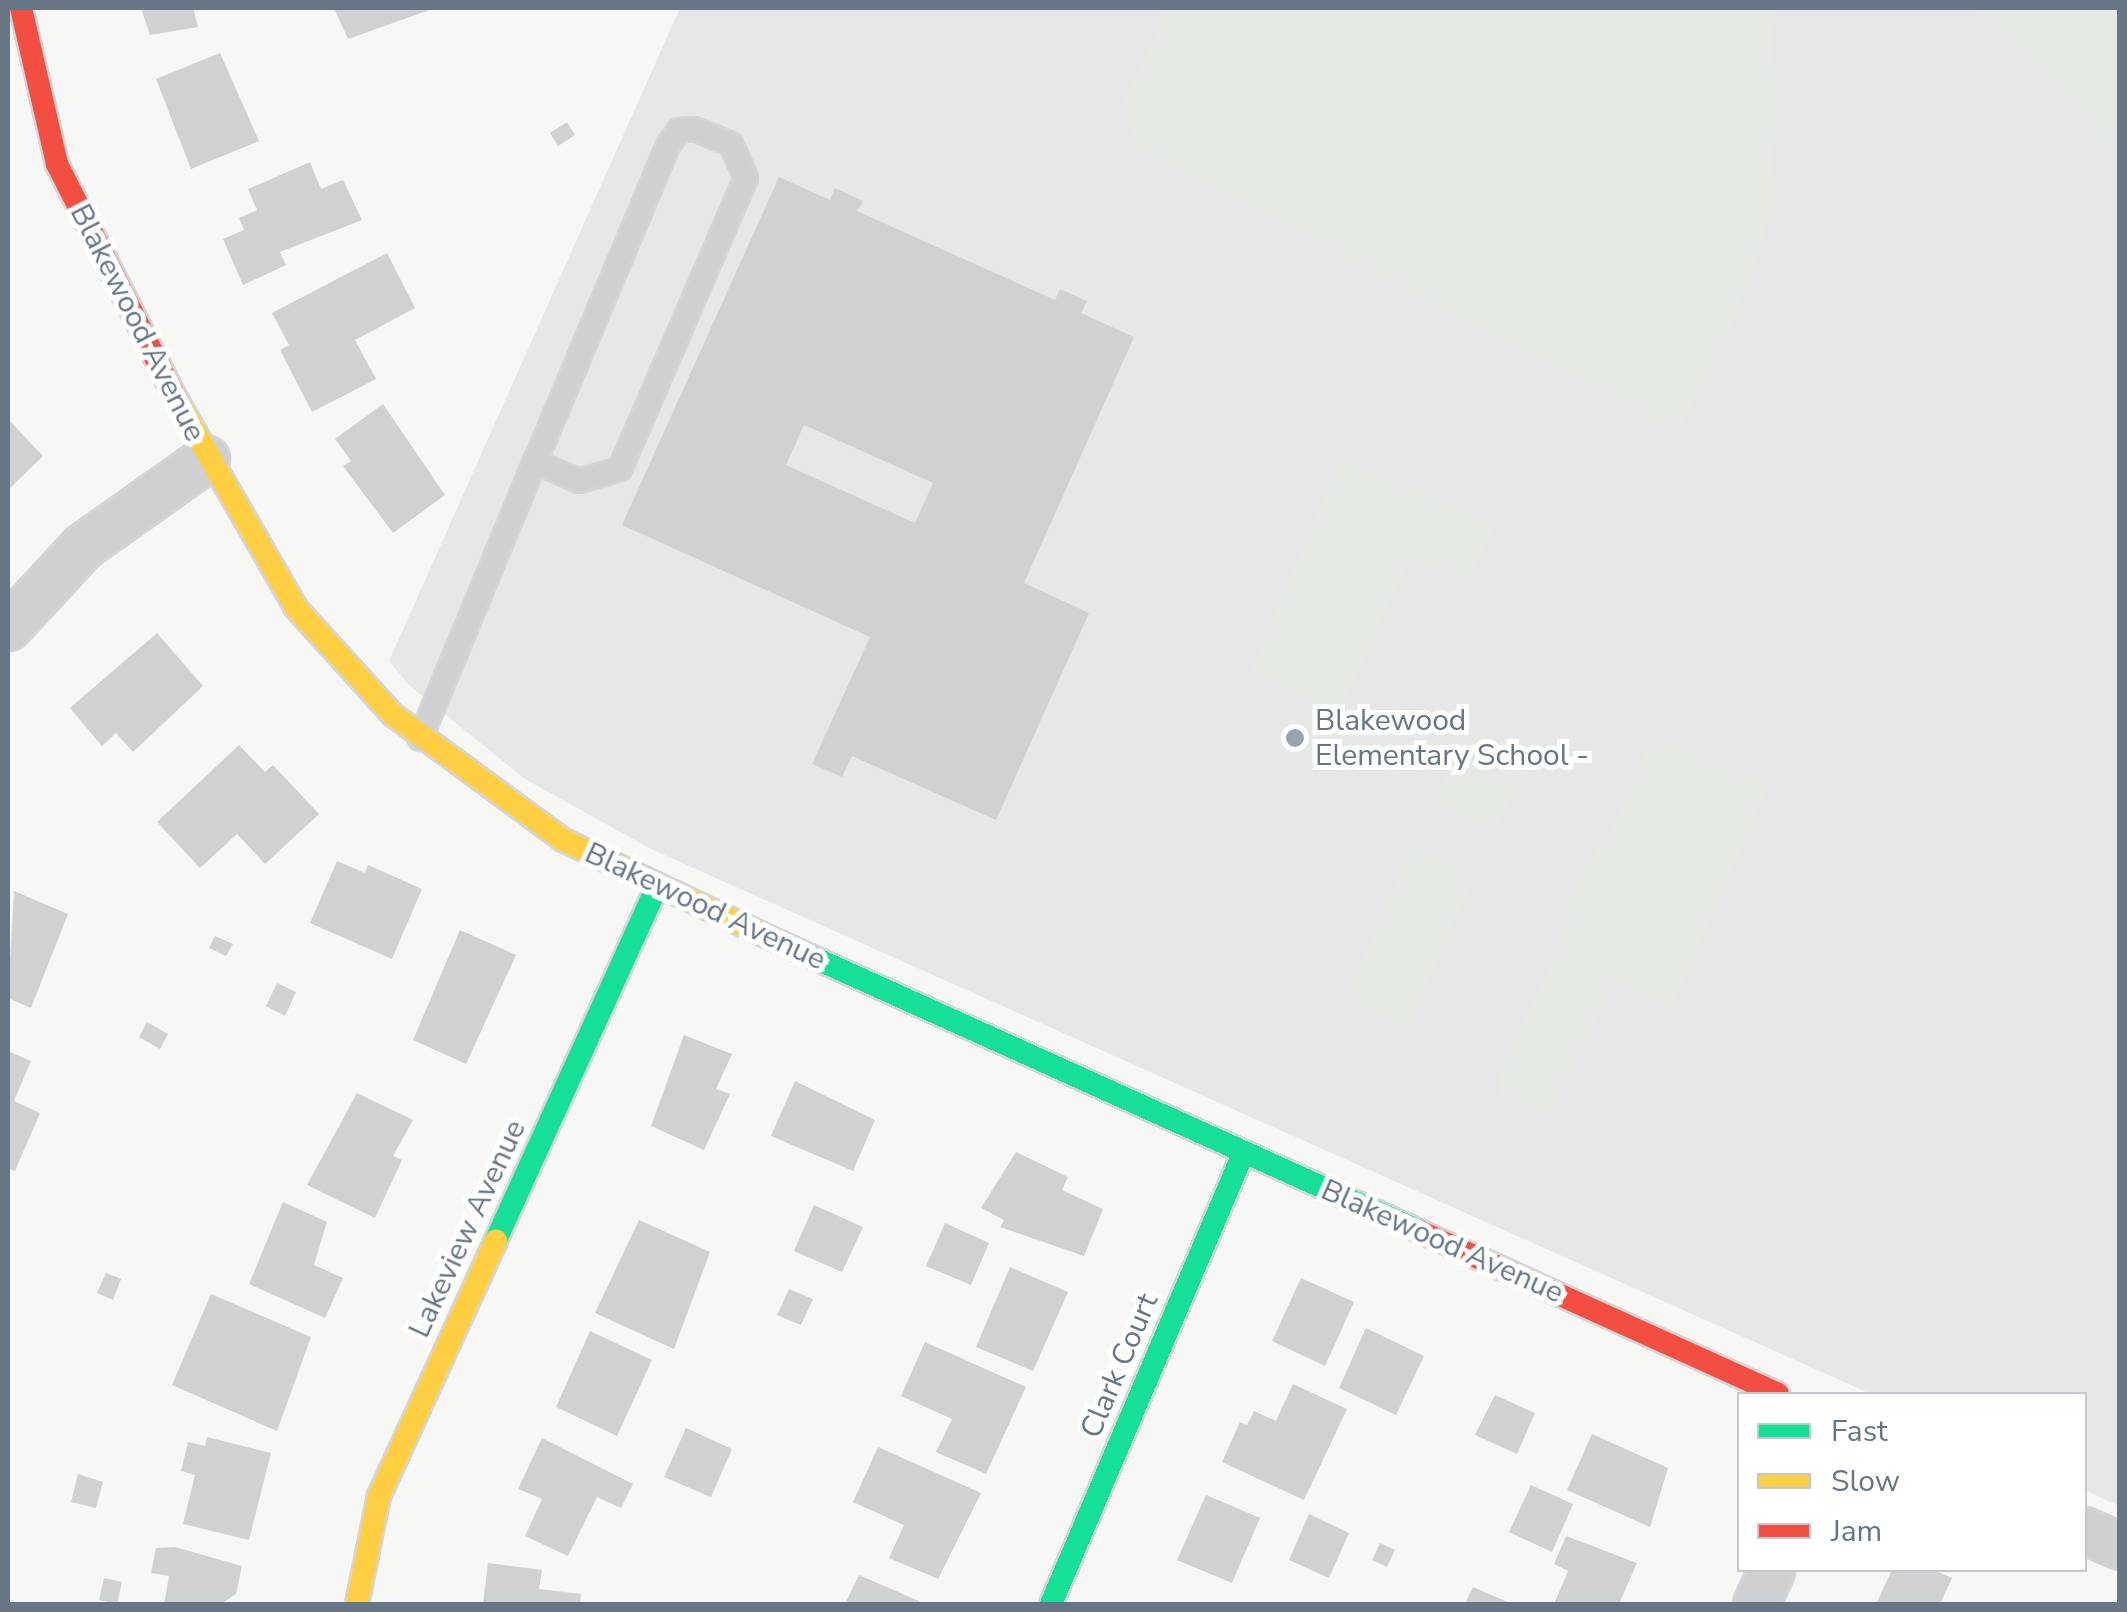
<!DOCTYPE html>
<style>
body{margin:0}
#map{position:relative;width:2127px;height:1612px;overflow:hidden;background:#f7f7f6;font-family:"Nunito Sans",sans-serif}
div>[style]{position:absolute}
.built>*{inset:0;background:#e6e7e7}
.green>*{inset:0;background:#e6eae4}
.building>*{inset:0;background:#d0d2d2}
.roads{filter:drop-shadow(2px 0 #d4d5d6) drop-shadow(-2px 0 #d4d5d6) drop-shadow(0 2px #d4d5d6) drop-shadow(0 -2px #d4d5d6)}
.lane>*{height:22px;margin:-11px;padding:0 11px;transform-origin:11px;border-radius:11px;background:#cfd0d1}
.street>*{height:45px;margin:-22.5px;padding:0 22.5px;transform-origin:22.5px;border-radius:22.5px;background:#cfd0d1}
.fast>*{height:22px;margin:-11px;padding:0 11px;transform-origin:11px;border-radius:11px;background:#16e098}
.slow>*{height:22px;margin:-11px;padding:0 11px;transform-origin:11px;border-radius:11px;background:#ffcf43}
.jam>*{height:22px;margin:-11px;padding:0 11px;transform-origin:11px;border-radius:11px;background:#f24e42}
.dots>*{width:28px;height:28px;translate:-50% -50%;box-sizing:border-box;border:5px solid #fff;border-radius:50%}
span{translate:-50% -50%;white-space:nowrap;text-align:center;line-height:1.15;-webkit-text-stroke:10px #fff;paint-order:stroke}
.street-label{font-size:30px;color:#667687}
.poi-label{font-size:30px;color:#667687}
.left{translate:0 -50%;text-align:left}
.frame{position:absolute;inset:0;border:10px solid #667687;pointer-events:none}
.legend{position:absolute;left:1737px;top:1392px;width:350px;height:180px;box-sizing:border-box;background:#fff;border:2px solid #c2c8cf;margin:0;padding:12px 18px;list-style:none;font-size:30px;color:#667687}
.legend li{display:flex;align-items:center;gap:20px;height:50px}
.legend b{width:50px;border:2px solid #c2c8cf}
</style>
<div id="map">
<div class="built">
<i style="clip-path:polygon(680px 8px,2119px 8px,2119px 1506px,2085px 1490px,2084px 1394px,1871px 1394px,651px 849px,525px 779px,409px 685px,389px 661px)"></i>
</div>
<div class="green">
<i style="clip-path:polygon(1171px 8px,1769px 8px,1777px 109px,1765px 231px,1729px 335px,1677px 433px,1138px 148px,1123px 101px)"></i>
<i style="clip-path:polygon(1979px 8px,2119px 8px,2119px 160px,1979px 17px)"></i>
<i style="clip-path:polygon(1342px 457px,1495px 525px,1468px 582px,1410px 557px,1339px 713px,1250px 673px)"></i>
<i style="clip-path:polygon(1468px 728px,1529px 754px,1497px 831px,1434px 804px)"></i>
<i style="clip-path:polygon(1654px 733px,1768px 785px,1671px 1010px,1614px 982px,1552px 1105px,1539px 1112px,1502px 1096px,1498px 1078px,1572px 917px,1560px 910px,1616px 820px)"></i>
<i style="clip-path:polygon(1413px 845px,1476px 873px,1407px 1028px,1345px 1000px)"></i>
</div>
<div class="building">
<i style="clip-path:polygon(141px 8px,193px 8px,198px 27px,150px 35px)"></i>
<i style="clip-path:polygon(334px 8px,435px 8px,348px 39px)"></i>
<i style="clip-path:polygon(220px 53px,259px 141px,191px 169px,156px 79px)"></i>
<i style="clip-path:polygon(567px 122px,575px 135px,558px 146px,550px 133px)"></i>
<i style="clip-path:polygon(310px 162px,321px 189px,343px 180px,362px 220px,280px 252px,286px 265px,243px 285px,223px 239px,244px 230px,239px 218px,257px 210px,248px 189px)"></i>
<i style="clip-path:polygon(evenodd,779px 177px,830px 200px,835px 188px,863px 201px,857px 211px,1055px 300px,1060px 289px,1087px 301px,1081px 313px,1134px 337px,1024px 583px,1089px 613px,996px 820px,852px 756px,842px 777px,812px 764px,870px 637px,622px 525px,779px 177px,804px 425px,933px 483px,915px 523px,786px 465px,804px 425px)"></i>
<i style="clip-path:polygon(387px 253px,415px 308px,355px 340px,376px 379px,312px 412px,280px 350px,289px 345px,272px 313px)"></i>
<i style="clip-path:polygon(383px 404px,445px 495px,393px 533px,343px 466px,351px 461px,335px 439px)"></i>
<i style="clip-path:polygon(8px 419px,43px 456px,8px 490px)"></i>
<i style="clip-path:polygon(157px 633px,203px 686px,133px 752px,116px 733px,102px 746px,70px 708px)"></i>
<i style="clip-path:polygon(239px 745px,265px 772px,273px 765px,319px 814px,265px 864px,237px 834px,200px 868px,157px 822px)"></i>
<i style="clip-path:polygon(337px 861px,365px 873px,368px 865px,422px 889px,392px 959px,310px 923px)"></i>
<i style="clip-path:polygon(14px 891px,68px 914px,31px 1008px,8px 998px)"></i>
<i style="clip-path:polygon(460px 930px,516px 955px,466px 1064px,413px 1040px)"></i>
<i style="clip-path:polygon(215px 936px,233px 944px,226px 956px,209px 948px)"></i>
<i style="clip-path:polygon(277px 983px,296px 992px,285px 1016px,266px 1006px)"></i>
<i style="clip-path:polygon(147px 1022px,168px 1034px,160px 1049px,139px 1037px)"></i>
<i style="clip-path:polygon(684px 1035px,732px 1054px,716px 1089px,730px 1094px,704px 1150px,651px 1126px)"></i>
<i style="clip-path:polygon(8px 1051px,31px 1061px,14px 1101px,40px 1113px,15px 1171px,8px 1168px)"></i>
<i style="clip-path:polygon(795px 1081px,875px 1120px,853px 1171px,771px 1136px)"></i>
<i style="clip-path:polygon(357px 1093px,413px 1120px,393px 1156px,402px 1160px,375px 1218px,307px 1185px)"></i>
<i style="clip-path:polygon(1016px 1152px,1068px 1177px,1062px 1190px,1103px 1209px,1084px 1256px,1000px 1227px,1004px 1220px,981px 1208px)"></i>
<i style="clip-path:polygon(283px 1202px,327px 1222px,314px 1265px,343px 1278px,325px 1318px,249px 1284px)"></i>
<i style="clip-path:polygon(814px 1205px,863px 1227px,842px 1272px,794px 1251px)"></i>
<i style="clip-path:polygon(639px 1220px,710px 1252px,674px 1349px,595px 1313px)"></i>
<i style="clip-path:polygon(945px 1223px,989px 1243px,971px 1285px,926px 1266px)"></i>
<i style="clip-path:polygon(1010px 1267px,1068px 1292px,1033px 1371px,976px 1347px)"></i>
<i style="clip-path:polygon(106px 1273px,121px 1279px,113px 1300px,97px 1293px)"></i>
<i style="clip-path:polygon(1301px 1278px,1354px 1302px,1325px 1366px,1272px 1341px)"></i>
<i style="clip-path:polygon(789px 1289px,813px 1299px,801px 1325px,777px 1315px)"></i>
<i style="clip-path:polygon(211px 1294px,311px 1337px,277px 1431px,172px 1385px)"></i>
<i style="clip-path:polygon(1366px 1328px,1424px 1356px,1396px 1415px,1339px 1388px)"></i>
<i style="clip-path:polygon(590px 1331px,652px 1360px,617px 1436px,556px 1407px)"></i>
<i style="clip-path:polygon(925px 1342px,1026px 1387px,986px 1474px,936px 1452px,952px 1419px,901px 1396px)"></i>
<i style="clip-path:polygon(1293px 1384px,1347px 1409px,1304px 1500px,1222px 1462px,1240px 1422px,1247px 1425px,1254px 1411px,1276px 1421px)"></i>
<i style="clip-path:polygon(1495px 1395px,1535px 1413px,1517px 1454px,1475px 1435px)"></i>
<i style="clip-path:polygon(686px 1428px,732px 1449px,711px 1497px,664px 1477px)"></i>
<i style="clip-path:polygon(1592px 1434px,1668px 1468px,1650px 1527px,1567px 1490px)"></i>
<i style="clip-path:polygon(207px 1437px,271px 1453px,249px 1540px,183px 1524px,195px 1475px,181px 1471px,188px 1442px,205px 1446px)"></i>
<i style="clip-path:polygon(542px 1438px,633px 1484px,621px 1508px,597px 1497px,568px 1556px,525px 1536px,542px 1499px,518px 1489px)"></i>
<i style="clip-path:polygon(878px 1447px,981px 1493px,938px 1579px,889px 1558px,904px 1525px,853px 1502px)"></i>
<i style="clip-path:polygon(78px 1474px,103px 1482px,96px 1508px,71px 1502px)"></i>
<i style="clip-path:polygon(1531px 1485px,1573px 1504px,1552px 1552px,1509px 1532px)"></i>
<i style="clip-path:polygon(1206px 1495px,1260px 1518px,1232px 1583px,1177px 1560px)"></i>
<i style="clip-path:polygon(1309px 1514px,1349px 1533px,1329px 1578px,1289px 1560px)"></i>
<i style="clip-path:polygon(1566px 1536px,1637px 1563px,1619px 1604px,1554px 1604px,1568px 1571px,1554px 1564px)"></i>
<i style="clip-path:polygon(1380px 1543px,1395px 1550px,1387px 1567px,1372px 1560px)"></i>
<i style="clip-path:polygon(175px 1547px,242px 1566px,236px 1594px,221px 1604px,164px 1604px,169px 1576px,151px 1573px,156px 1548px)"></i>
<i style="clip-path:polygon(488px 1563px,542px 1570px,539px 1589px,581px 1594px,580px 1604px,483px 1604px)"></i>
<i style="clip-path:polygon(1892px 1570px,1934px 1570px,1952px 1578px,1940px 1604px,1876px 1604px)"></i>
<i style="clip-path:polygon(859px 1575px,919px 1601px,917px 1604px,845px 1604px)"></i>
<i style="clip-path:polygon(104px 1578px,122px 1582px,117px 1604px,99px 1600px)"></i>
<i style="clip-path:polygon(1473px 1587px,1512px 1604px,1465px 1604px)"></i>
</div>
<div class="roads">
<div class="lane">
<i style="left:420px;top:739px;width:300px;rotate:-67.5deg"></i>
<i style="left:535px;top:462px;width:345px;rotate:-67.2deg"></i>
<i style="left:669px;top:144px;width:17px;rotate:-54deg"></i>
<i style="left:679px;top:130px;width:15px;rotate:-4deg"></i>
<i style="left:694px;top:129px;width:40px;rotate:22deg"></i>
<i style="left:731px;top:144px;width:37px;rotate:66deg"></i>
<i style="left:746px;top:178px;width:317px;rotate:113.4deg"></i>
<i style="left:620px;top:469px;width:43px;rotate:163.7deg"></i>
<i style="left:579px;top:481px;width:48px;rotate:-156.6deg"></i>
</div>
<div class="street">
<i style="left:8px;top:627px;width:110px;rotate:-47.2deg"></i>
<i style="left:83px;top:546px;width:151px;rotate:-35.3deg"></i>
<i style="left:2084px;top:1530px;width:39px;rotate:24deg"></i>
<i style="left:1756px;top:1604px;width:37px;rotate:-66deg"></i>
</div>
<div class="fast">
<i style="left:768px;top:937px;width:714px;rotate:24.3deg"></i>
<i style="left:496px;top:1240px;width:388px;rotate:-65.5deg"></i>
<i style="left:1051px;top:1604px;width:491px;rotate:-66.9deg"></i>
</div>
<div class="slow">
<i style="left:176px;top:399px;width:241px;rotate:60.1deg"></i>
<i style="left:296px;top:608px;width:144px;rotate:47.8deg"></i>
<i style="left:393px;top:715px;width:211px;rotate:36.3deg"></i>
<i style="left:563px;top:840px;width:227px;rotate:25.3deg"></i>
<i style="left:357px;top:1604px;width:110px;rotate:-78.5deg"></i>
<i style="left:379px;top:1496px;width:281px;rotate:-65.4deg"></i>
</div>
<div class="jam">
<i style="left:21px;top:8px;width:160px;rotate:77deg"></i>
<i style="left:57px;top:164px;width:263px;rotate:63.1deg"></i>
<i style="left:1419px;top:1231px;width:394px;rotate:24.4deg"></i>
</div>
</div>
<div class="dots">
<i style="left:1295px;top:738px;background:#99a3ae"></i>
</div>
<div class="street-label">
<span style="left:137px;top:323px;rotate:63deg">Blakewood Avenue</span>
<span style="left:705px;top:907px;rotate:25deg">Blakewood Avenue</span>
<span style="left:468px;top:1229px;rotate:-65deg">Lakeview Avenue</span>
<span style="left:1442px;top:1242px;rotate:24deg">Blakewood Avenue</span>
<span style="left:1120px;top:1366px;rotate:-67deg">Clark Court</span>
</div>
<div class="poi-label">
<span class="left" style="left:1315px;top:738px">Blakewood<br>Elementary School -</span>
</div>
<div class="frame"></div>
<ul class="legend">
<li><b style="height:12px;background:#16e098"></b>Fast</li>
<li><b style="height:12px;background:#ffcf43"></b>Slow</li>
<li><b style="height:12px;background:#f24e42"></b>Jam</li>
</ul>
</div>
